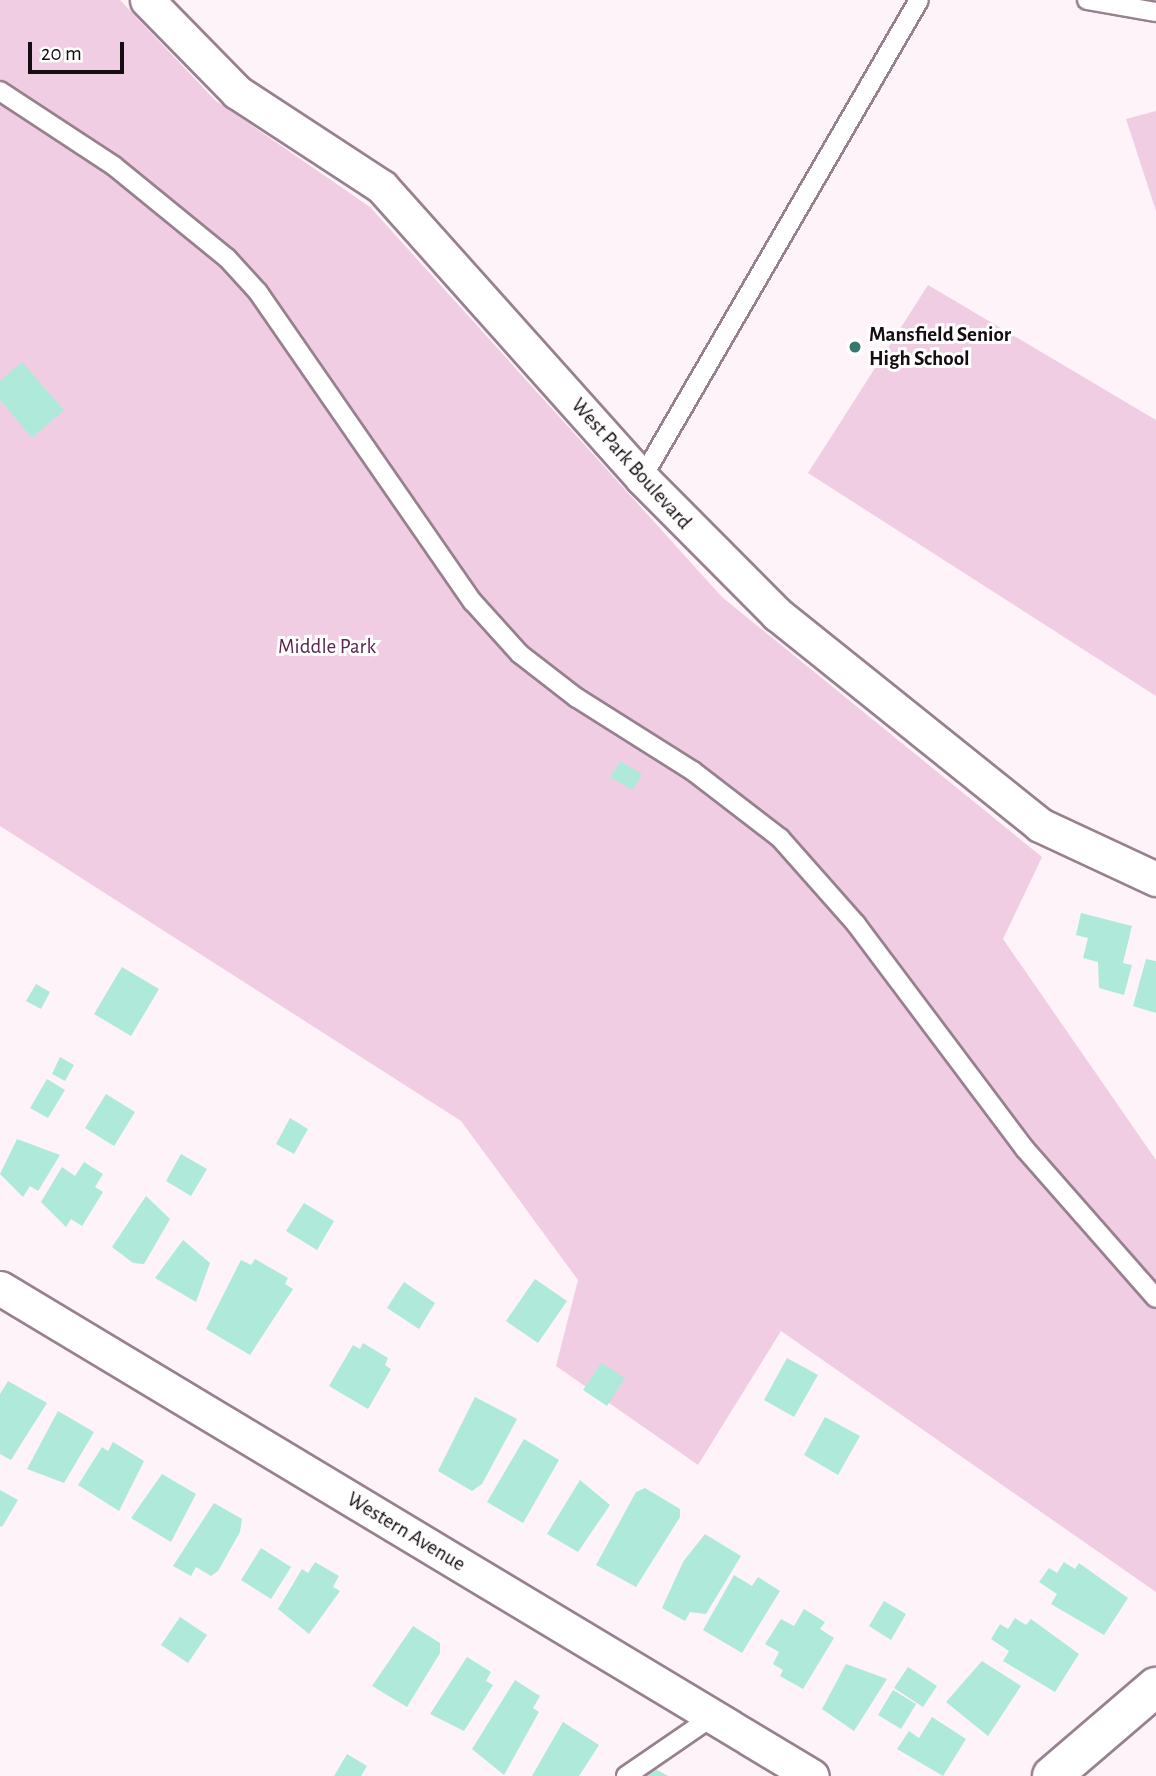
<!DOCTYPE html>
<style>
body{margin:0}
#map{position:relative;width:1156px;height:1776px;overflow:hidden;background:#fdf3f9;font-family:"Alegreya Sans",sans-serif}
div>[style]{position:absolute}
.green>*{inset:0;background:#f1cde4}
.building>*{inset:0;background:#afe9da}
.roads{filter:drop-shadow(2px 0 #97818f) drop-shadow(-2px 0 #97818f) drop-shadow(0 2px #97818f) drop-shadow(0 -2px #97818f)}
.service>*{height:18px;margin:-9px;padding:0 9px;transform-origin:9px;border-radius:9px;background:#fff}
.minor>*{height:33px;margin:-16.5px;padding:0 16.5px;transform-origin:16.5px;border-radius:16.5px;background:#fff}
.secondary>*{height:38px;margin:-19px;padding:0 19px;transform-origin:19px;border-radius:19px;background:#fff}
.dots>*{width:19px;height:19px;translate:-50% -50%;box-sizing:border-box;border:4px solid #fff;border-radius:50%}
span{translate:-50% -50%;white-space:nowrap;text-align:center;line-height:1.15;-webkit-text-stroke:6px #fff;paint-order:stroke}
.poi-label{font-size:21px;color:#150d12;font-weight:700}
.left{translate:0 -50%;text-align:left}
.street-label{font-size:21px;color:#150d12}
.park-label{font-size:21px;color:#59254a}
.scale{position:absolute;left:28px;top:42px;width:96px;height:32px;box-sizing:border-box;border:4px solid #150d12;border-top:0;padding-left:9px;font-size:21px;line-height:24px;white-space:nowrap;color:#150d12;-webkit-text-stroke:5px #fff;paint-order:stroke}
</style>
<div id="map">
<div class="green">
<i style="clip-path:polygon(0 0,120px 0,215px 100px,370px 207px,722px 597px,1042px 857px,1003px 939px,1156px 1160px,1156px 1592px,781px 1331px,698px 1465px,556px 1366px,578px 1280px,461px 1121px,0 826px)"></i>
<i style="clip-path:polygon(1156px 111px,1156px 211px,1126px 119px)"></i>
<i style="clip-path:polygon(928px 285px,1156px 420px,1156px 696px,808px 473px)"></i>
</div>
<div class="building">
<i style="clip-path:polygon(22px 362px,64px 410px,32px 438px,0 400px,0 381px)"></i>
<i style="clip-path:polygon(620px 761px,642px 774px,633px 790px,610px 777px)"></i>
<i style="clip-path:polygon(1081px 913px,1132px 926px,1123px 963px,1132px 965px,1124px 995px,1099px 988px,1098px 962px,1083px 958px,1088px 938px,1076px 935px)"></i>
<i style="clip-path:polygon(1146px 959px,1156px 961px,1156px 1013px,1133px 1006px)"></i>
<i style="clip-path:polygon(122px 967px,159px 989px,131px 1036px,94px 1014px)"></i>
<i style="clip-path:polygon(36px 984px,50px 992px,41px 1009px,26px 1001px)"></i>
<i style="clip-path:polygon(60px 1057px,74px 1065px,65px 1081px,52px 1074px)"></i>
<i style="clip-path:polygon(47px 1079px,65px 1090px,48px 1118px,30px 1108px)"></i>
<i style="clip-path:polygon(106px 1094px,135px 1112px,114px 1146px,85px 1128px)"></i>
<i style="clip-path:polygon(290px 1118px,308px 1129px,294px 1154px,276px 1144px)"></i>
<i style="clip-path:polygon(17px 1139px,60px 1155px,38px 1191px,30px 1186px,23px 1197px,0 1174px)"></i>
<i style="clip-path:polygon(181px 1154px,207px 1169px,191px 1196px,166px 1181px)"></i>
<i style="clip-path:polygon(84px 1162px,103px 1174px,95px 1187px,103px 1192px,82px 1226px,71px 1219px,66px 1227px,41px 1202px,62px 1167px,75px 1176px)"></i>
<i style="clip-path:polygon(146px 1196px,170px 1219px,144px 1264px,133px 1263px,112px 1247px)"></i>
<i style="clip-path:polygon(304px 1203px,334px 1221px,317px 1250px,286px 1231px)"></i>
<i style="clip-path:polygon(183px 1240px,210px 1263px,196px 1302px,155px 1278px)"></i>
<i style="clip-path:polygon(255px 1259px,288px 1278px,285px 1284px,293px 1289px,250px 1355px,206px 1329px,241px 1260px,251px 1265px)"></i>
<i style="clip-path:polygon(535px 1279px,567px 1301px,538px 1343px,506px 1321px)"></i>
<i style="clip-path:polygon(404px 1282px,435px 1303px,419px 1329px,387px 1308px)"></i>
<i style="clip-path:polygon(363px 1343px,388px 1358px,385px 1365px,391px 1369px,368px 1409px,329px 1386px,353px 1345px,360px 1349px)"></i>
<i style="clip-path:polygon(787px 1358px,818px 1375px,794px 1417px,764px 1400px)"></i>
<i style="clip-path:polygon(601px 1363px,625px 1378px,607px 1406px,583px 1390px)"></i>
<i style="clip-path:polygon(8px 1381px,47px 1403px,11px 1460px,0 1454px,0 1394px)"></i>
<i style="clip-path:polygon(475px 1397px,517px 1419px,482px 1484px,472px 1491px,438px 1471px)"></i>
<i style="clip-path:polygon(58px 1411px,94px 1432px,64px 1483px,27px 1469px)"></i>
<i style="clip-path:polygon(825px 1417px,860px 1436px,838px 1475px,804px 1455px)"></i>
<i style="clip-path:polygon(524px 1439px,559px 1460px,523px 1523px,487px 1502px)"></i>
<i style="clip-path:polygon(113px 1442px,144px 1461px,119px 1511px,78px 1485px,102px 1447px,108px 1451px)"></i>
<i style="clip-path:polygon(162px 1474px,196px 1494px,171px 1542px,131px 1518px)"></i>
<i style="clip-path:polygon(580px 1480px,610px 1505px,578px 1552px,547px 1534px)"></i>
<i style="clip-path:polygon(645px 1488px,680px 1509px,680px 1517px,636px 1587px,596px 1565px,636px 1492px)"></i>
<i style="clip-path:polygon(0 1490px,18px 1500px,2px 1527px,0 1526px)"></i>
<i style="clip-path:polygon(214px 1503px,242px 1519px,240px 1532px,218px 1571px,211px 1576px,196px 1567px,191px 1576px,173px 1566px)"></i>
<i style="clip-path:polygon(705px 1534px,741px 1556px,706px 1614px,690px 1612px,685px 1621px,662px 1608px,683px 1562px)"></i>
<i style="clip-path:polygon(261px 1548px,291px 1567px,271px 1599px,241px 1580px)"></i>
<i style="clip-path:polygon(315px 1562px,339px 1576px,333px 1587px,340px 1591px,309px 1634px,278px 1609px,302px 1569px,308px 1573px)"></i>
<i style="clip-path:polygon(1064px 1562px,1075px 1569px,1079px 1563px,1128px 1598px,1104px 1635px,1051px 1604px,1057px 1594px,1039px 1582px,1049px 1568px,1057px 1573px)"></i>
<i style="clip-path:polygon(734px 1575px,752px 1586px,758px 1577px,780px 1591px,742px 1653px,703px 1630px)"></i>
<i style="clip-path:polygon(884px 1601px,906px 1614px,891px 1640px,869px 1626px)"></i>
<i style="clip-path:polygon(804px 1609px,825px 1622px,820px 1629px,834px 1638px,803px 1689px,780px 1676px,783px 1670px,773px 1664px,779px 1652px,765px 1644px,781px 1619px,794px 1626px)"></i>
<i style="clip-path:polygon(180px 1617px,207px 1635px,188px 1663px,161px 1645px)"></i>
<i style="clip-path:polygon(1015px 1618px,1026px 1625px,1031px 1619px,1079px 1654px,1055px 1692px,1003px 1661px,1009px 1651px,991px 1639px,1000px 1624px,1008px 1629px)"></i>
<i style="clip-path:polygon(413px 1626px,440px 1643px,440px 1653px,407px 1707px,372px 1686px)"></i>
<i style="clip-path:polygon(467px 1657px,491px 1672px,486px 1681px,493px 1685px,464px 1731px,430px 1714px)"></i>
<i style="clip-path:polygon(982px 1661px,1021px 1686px,988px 1736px,946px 1702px)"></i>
<i style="clip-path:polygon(846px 1664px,887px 1679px,854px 1731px,822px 1709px)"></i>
<i style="clip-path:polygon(908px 1667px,937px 1686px,923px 1707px,894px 1688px)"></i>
<i style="clip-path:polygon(515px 1680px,540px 1696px,533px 1708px,539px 1712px,504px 1775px,472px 1749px)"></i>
<i style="clip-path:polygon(893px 1690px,916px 1704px,901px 1729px,878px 1715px)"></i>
<i style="clip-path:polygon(932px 1717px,966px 1739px,943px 1776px,897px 1749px,909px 1731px,919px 1738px)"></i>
<i style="clip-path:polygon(563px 1722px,599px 1745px,579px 1776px,532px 1776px)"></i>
<i style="clip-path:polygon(347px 1754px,367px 1766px,361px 1776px,334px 1776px)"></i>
<i style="clip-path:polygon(652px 1767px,668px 1776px,647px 1776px)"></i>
</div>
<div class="roads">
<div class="service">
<i style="left:1087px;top:0;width:70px;rotate:9.9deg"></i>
<i style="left:0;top:91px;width:136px;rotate:33.3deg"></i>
<i style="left:114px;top:166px;width:146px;rotate:39.2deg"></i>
<i style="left:227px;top:258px;width:46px;rotate:47.6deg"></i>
<i style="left:258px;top:292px;width:377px;rotate:55.3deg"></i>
<i style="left:473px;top:602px;width:70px;rotate:47.9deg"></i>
<i style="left:520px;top:654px;width:72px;rotate:37.7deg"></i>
<i style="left:577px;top:698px;width:137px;rotate:32.2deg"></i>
<i style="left:693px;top:771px;width:110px;rotate:37.6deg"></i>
<i style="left:780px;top:838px;width:115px;rotate:48.5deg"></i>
<i style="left:856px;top:924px;width:281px;rotate:53.1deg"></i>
<i style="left:1025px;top:1149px;width:198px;rotate:48.7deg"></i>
<i style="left:642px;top:478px;width:552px;rotate:-59.91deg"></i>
<i style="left:626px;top:1776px;width:104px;rotate:-34.5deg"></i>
</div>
<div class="minor">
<i style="left:147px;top:0;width:129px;rotate:45.6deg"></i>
<i style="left:237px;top:92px;width:173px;rotate:33.2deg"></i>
<i style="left:382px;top:187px;width:390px;rotate:48.2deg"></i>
<i style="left:642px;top:478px;width:192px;rotate:45.2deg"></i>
<i style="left:777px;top:614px;width:337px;rotate:38.7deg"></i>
<i style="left:1040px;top:825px;width:128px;rotate:25deg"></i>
<i style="left:0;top:1288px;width:947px;rotate:31.01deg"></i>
</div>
<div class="secondary">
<i style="left:1052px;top:1776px;width:137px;rotate:-40.6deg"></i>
</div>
</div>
<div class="dots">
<i style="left:855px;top:347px;background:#35786a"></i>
</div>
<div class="poi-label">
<span class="left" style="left:869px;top:347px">Mansfield Senior<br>High School</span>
</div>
<div class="street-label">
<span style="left:631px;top:464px;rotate:48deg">West Park Boulevard</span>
<span style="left:406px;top:1532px;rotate:31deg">Western Avenue</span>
</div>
<div class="park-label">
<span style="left:327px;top:647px">Middle Park</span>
</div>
<div class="scale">20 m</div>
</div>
